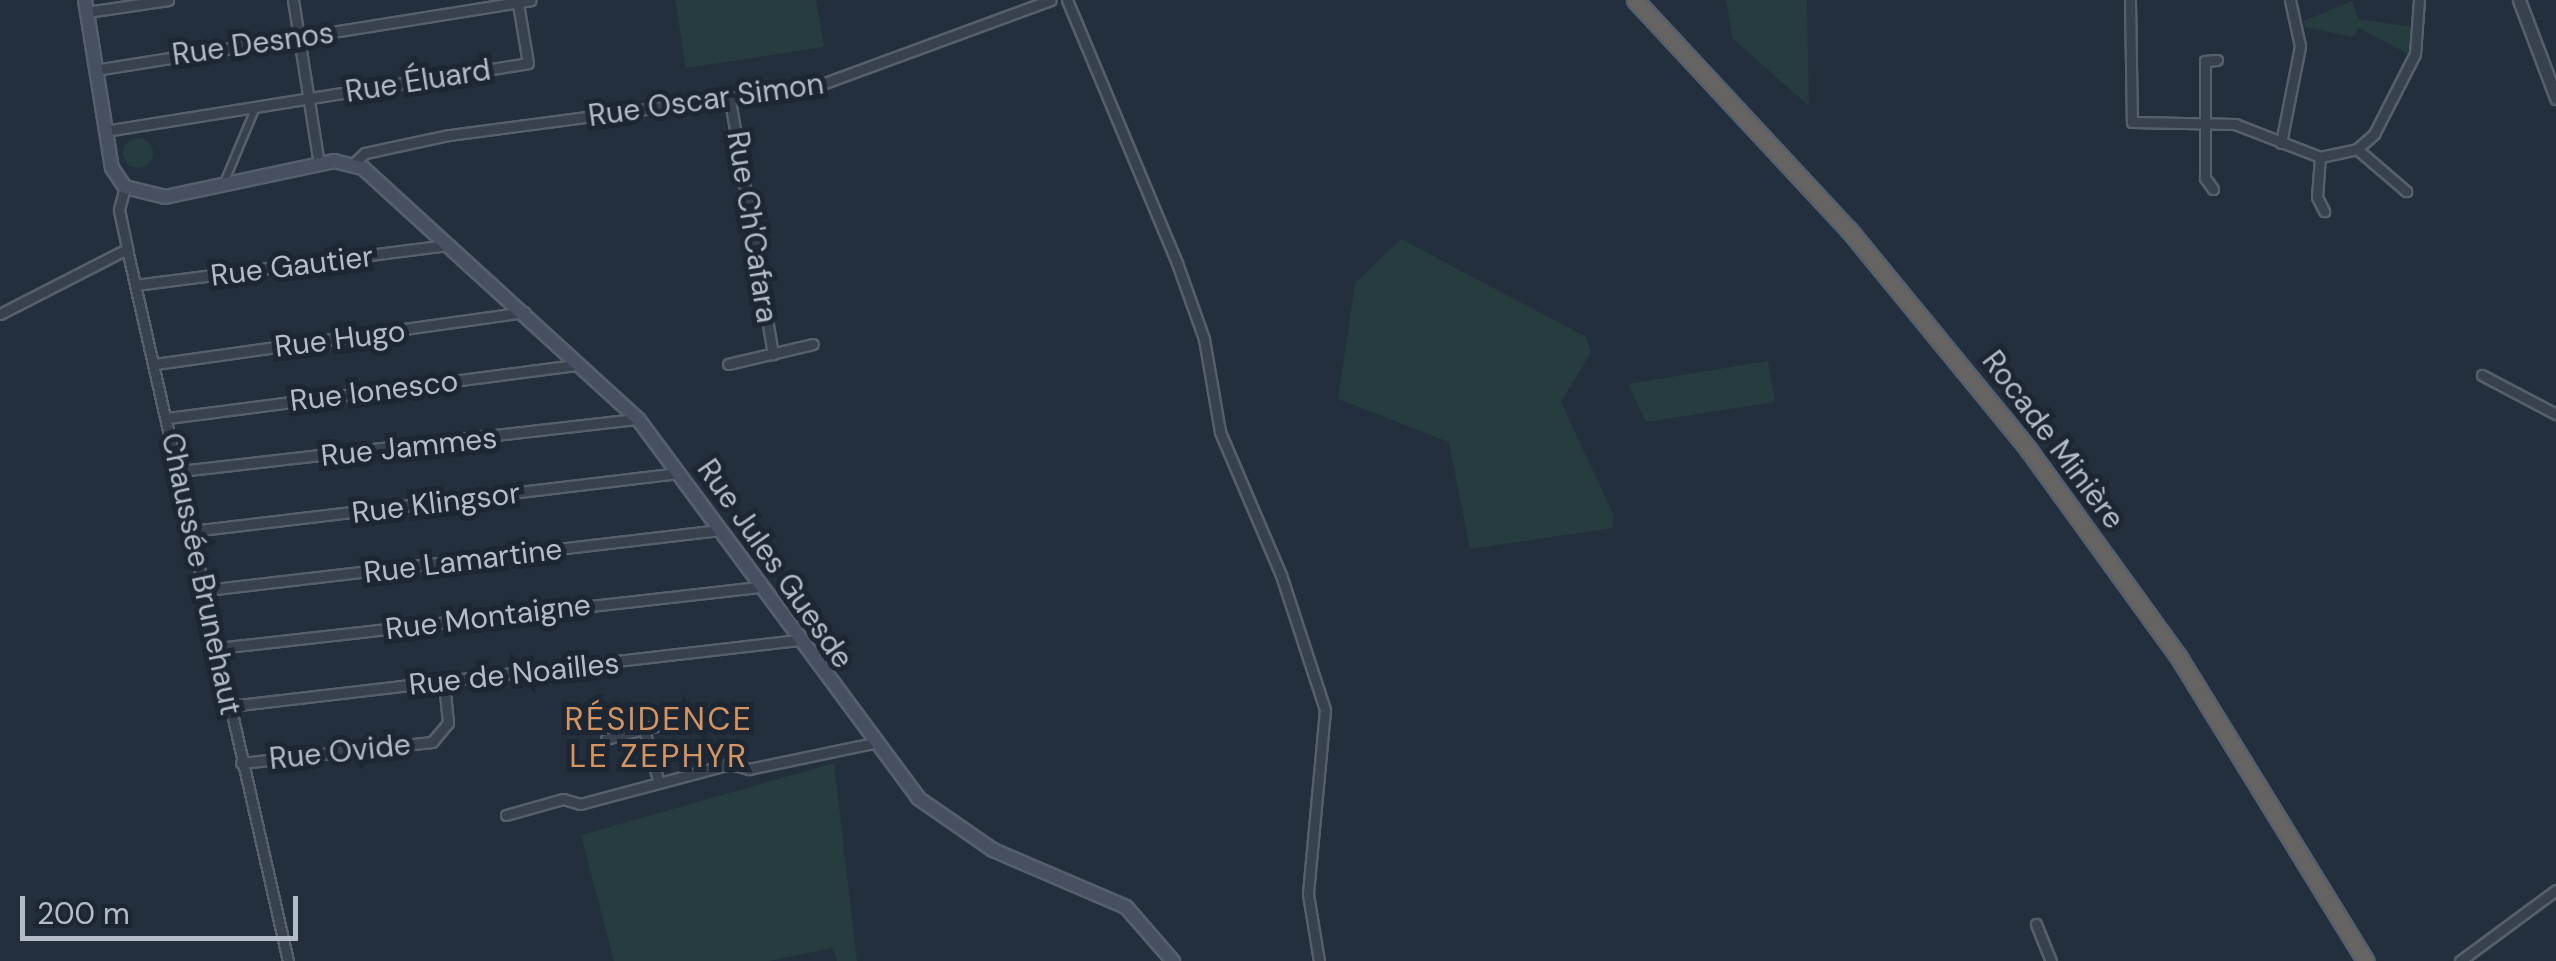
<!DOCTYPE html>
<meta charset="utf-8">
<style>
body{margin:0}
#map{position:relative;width:2556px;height:961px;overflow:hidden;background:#242f3e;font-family:"DM Sans",sans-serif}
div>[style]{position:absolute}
.green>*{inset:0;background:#263c3f}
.round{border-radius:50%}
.roads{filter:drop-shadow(2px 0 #565f6c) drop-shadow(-2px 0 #565f6c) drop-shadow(0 2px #565f6c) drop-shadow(0 -2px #565f6c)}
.pedestrian>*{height:6px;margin:-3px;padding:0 3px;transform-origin:3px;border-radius:3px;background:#38414e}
.minor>*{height:9px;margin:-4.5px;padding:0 4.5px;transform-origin:4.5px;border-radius:4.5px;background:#38414e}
.tertiary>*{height:11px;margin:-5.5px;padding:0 5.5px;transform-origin:5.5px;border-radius:5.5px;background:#38414e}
.secondary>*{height:12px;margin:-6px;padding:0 6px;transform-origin:6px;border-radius:6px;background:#465061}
.trunk>*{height:15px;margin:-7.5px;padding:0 7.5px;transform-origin:7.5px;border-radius:7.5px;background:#656462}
span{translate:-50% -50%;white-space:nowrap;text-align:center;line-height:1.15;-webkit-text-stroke:10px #1d2633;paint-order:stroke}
.street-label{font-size:30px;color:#b4bcc9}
.neighbourhood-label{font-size:32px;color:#d59563;letter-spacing:2.5px}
.scale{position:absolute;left:20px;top:896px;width:278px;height:45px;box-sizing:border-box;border:5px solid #b4bcc9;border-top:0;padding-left:12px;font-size:30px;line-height:35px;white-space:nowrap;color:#b4bcc9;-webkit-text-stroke:8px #1d2633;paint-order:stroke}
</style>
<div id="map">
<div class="green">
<i style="clip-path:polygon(675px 0,816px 0,824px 47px,686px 68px)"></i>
<i style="clip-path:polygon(1726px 0,1807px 0,1809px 106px,1733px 39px)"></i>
<i style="clip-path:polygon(2352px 1px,2358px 19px,2418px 28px,2410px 55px,2359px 28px,2353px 37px,2305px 27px,2304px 21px)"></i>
<i class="round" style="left:123px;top:138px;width:30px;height:30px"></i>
<i style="clip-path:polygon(1401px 239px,1586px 337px,1591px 352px,1561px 402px,1614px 516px,1612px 528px,1470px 549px,1449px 442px,1338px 399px,1355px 283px)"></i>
<i style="clip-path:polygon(1768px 361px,1775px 402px,1646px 422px,1628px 384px)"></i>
<i style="clip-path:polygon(834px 763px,857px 961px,837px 961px,833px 948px,769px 961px,614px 961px,581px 835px)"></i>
</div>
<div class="roads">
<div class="pedestrian">
<i style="left:224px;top:183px;width:82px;rotate:-67.2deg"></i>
</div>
<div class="minor">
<i style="left:293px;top:0;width:166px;rotate:81deg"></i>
<i style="left:1067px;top:0;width:285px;rotate:67.3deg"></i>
<i style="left:1177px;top:263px;width:81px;rotate:70.4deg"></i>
<i style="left:1204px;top:339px;width:94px;rotate:80.2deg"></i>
<i style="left:1220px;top:432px;width:155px;rotate:66.9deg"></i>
<i style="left:1281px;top:575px;width:142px;rotate:71.9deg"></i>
<i style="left:1325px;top:710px;width:185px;rotate:95.3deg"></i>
<i style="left:1308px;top:894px;width:68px;rotate:80.7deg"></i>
<i style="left:2130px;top:0;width:122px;rotate:89.1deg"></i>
<i style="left:2132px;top:122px;width:103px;rotate:1.1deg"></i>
<i style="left:2235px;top:124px;width:91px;rotate:21.2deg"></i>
<i style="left:2320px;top:157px;width:38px;rotate:-12deg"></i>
<i style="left:2357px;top:149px;width:23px;rotate:-41deg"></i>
<i style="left:2374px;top:134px;width:90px;rotate:-62.9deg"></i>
<i style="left:2415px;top:54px;width:54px;rotate:-85.8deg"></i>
<i style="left:87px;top:12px;width:82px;rotate:-8.4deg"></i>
<i style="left:95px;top:70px;width:441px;rotate:-9.1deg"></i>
<i style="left:730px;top:100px;width:258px;rotate:80.4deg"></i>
<i style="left:105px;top:131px;width:428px;rotate:-9.1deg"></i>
<i style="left:528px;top:63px;width:60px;rotate:-99.6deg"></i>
<i style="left:2281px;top:143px;width:99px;rotate:-78.9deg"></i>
<i style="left:2300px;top:46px;width:47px;rotate:-102.3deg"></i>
<i style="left:2357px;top:149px;width:65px;rotate:40.6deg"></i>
<i style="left:2320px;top:157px;width:40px;rotate:94.3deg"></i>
<i style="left:2317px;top:197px;width:16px;rotate:63deg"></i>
<i style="left:353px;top:164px;width:16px;rotate:-43deg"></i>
<i style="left:365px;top:153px;width:86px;rotate:-12.1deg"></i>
<i style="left:449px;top:135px;width:368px;rotate:-7.5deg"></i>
<i style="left:814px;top:87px;width:252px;rotate:-20.2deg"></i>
<i style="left:125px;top:187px;width:24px;rotate:105deg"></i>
<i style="left:119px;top:210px;width:40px;rotate:78deg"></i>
<i style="left:127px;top:249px;width:730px;rotate:77.26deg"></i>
<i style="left:2213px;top:189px;width:14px;rotate:-126deg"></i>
<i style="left:2205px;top:178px;width:117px;rotate:-90deg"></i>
<i style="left:2205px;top:61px;width:12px;rotate:-5deg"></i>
<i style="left:135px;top:285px;width:317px;rotate:-7.3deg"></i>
<i style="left:0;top:314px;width:143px;rotate:-27.1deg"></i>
<i style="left:155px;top:364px;width:373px;rotate:-8deg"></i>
<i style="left:728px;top:364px;width:87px;rotate:-13.2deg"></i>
<i style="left:2482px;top:375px;width:84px;rotate:27.8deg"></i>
<i style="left:168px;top:418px;width:413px;rotate:-7.4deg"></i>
<i style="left:180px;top:471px;width:461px;rotate:-6.5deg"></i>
<i style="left:192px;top:531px;width:491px;rotate:-6.8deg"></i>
<i style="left:206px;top:590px;width:517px;rotate:-6.66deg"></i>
<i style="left:218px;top:648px;width:544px;rotate:-6.43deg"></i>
<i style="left:230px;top:706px;width:572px;rotate:-6.63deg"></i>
<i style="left:644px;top:730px;width:55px;rotate:74.2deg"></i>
<i style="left:606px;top:739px;width:87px;rotate:-14.7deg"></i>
<i style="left:241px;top:763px;width:192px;rotate:-6.3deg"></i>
<i style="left:432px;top:742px;width:25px;rotate:-50deg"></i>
<i style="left:448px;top:723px;width:41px;rotate:-95.6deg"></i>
<i style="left:506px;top:815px;width:59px;rotate:-15.7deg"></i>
<i style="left:563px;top:799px;width:18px;rotate:16deg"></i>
<i style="left:580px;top:804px;width:155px;rotate:-14.9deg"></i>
<i style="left:730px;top:764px;width:20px;rotate:15deg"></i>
<i style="left:749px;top:769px;width:127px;rotate:-11.8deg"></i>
<i style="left:2036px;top:924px;width:40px;rotate:68deg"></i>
<i style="left:2460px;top:961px;width:119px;rotate:-36.5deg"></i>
</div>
<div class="tertiary">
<i style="left:2519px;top:0;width:105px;rotate:69.3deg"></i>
</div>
<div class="secondary">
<i style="left:85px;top:0;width:170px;rotate:80.9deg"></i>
<i style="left:112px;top:168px;width:23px;rotate:56deg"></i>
<i style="left:125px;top:187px;width:41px;rotate:14deg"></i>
<i style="left:165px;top:197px;width:173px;rotate:-12deg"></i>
<i style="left:334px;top:161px;width:30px;rotate:14deg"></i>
<i style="left:363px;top:168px;width:372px;rotate:42.4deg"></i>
<i style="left:638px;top:419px;width:471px;rotate:53.5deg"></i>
<i style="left:918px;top:798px;width:91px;rotate:34.7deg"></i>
<i style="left:993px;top:850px;width:145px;rotate:23.2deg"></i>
<i style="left:1126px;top:907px;width:72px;rotate:49deg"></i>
</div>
<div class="trunk">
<i style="left:1635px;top:0;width:314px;rotate:47.1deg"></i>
<i style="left:1849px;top:230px;width:283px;rotate:50.7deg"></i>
<i style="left:2028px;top:449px;width:256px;rotate:54.1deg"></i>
<i style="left:2178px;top:656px;width:358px;rotate:58.4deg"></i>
</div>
</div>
<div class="street-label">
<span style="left:253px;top:44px;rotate:-8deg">Rue Desnos</span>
<span style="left:418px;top:81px;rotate:-9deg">Rue Éluard</span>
<span style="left:706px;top:100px;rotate:-8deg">Rue Oscar Simon</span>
<span style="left:752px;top:227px;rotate:81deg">Rue Ch'Cafara</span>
<span style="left:292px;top:266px;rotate:-7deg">Rue Gautier</span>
<span style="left:340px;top:339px;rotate:-7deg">Rue Hugo</span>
<span style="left:374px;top:391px;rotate:-7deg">Rue Ionesco</span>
<span style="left:2053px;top:440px;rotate:53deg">Rocade Minière</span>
<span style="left:409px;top:447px;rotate:-6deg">Rue Jammes</span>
<span style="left:436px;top:503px;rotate:-7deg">Rue Klingsor</span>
<span style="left:463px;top:561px;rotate:-7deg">Rue Lamartine</span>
<span style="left:775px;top:564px;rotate:55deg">Rue Jules Guesde</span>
<span style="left:201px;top:574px;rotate:78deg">Chaussée Brunehaut</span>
<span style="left:488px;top:617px;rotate:-7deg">Rue Montaigne</span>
<span style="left:514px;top:674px;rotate:-6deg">Rue de Noailles</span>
<span style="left:340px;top:752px;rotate:-6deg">Rue Ovide</span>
</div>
<div class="neighbourhood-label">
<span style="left:659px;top:738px">RÉSIDENCE<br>LE ZEPHYR</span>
</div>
<div class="scale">200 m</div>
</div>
